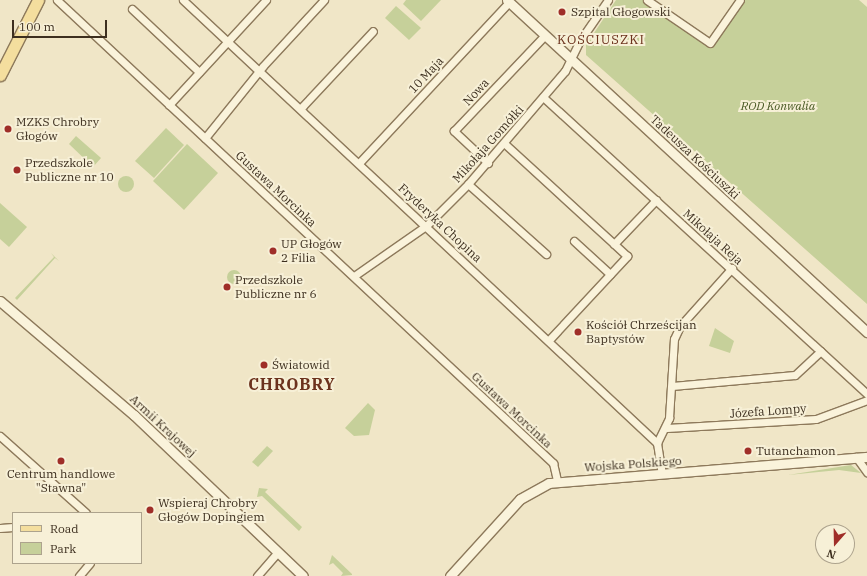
<!DOCTYPE html>
<meta charset="utf-8">
<style>
body{margin:0}
#map{position:relative;width:867px;height:576px;overflow:hidden;background:#f0e6c7;font-family:"IBM Plex Serif",serif}
div>[style]{position:absolute}
.green>*{inset:0;background:#c6d09a}
.round{border-radius:50%}
.roads{filter:drop-shadow(1px 0 #8d795b) drop-shadow(-1px 0 #8d795b) drop-shadow(0 1px #8d795b) drop-shadow(0 -1px #8d795b)}
.minor>*{height:7px;margin:-3.5px;padding:0 3.5px;transform-origin:3.5px;border-radius:3.5px;background:#faf3db}
.tertiary>*{height:9px;margin:-4.5px;padding:0 4.5px;transform-origin:4.5px;border-radius:4.5px;background:#faf3db}
.primary>*{height:11px;margin:-5.5px;padding:0 5.5px;transform-origin:5.5px;border-radius:5.5px;background:#f4de9e}
.dots>*{width:11px;height:11px;translate:-50% -50%;box-sizing:border-box;border:2px solid #f7f0d7;border-radius:50%}
span{translate:-50% -50%;white-space:nowrap;text-align:center;line-height:1.15;-webkit-text-stroke:4px #f7f0d7;paint-order:stroke}
.poi-label{font-size:12px;color:#3d2f1f}
.left{translate:0 -50%;text-align:left}
.street-label{font-size:12px;color:#3d2f1f}
.park-label{font-size:12px;color:#4a5a25;font-style:italic}
.neighbourhood-label{font-size:13px;color:#6c321d;letter-spacing:1px}
.district-label{font-size:16px;color:#6c321d;font-weight:700;letter-spacing:1px}
.legend{position:absolute;left:12px;top:512px;width:130px;height:52px;box-sizing:border-box;background:#f7f0d7;border:1px solid #ada38d;margin:0;padding:5px 7px;list-style:none;font-size:12px;color:#3d2f1f}
.legend li{display:flex;align-items:center;gap:8px;height:20px}
.legend b{width:20px;border:1px solid #ada38d}
.north{position:absolute;left:815px;top:524px;width:40px;height:40px;box-sizing:border-box;background:#f7f0d7;border:1px solid #ada38d;border-radius:50%;rotate:200deg;font-size:11px;font-weight:700;line-height:16px;text-align:center;color:#3d2f1f}
.north::after{content:'';display:block;margin:auto;width:14px;height:18px;background:#9f2e28;clip-path:polygon(50% 0,100% 100%,50% 72%,0 100%)}
.scale{position:absolute;left:12px;top:20px;width:95px;height:18px;box-sizing:border-box;border:2px solid #3d2f1f;border-top:0;padding-left:5px;font-size:12px;line-height:14px;white-space:nowrap;color:#3d2f1f;-webkit-text-stroke:3px #f7f0d7;paint-order:stroke}
</style>
<div id="map">
<div class="green">
<i style="clip-path:polygon(406px 0,441px 0,421px 21px,403px 4px)"></i>
<i style="clip-path:polygon(616px 0,644px 0,711px 47px,744px 0,859px 0,867px 7px,867px 304px,586px 55px,586px 45px)"></i>
<i style="clip-path:polygon(396px 6px,421px 28px,409px 40px,385px 18px)"></i>
<i style="clip-path:polygon(166px 128px,184px 145px,154px 178px,135px 161px)"></i>
<i style="clip-path:polygon(76px 136px,101px 158px,93px 167px,69px 144px)"></i>
<i style="clip-path:polygon(187px 144px,218px 173px,184px 210px,153px 181px)"></i>
<i class="round" style="left:118px;top:176px;width:16px;height:16px"></i>
<i style="clip-path:polygon(0 203px,27px 227px,9px 247px,0 239px)"></i>
<i style="clip-path:polygon(51px 253px,59px 261px,55px 258px,17px 300px,15px 298px,54px 257px)"></i>
<i class="round" style="left:227px;top:270px;width:14px;height:14px"></i>
<i style="clip-path:polygon(715px 328px,734px 341px,730px 353px,709px 346px)"></i>
<i style="clip-path:polygon(368px 403px,375px 410px,369px 435px,354px 436px,345px 428px)"></i>
<i style="clip-path:polygon(267px 446px,273px 451px,258px 467px,252px 462px)"></i>
<i style="clip-path:polygon(851px 465px,861px 473px,839px 470px,788px 475px)"></i>
<i style="clip-path:polygon(259px 488px,268px 489px,265px 492px,302px 527px,299px 531px,262px 496px,257px 497px)"></i>
<i style="clip-path:polygon(332px 555px,352px 574px,352px 575px,341px 576px,343px 573px,333px 563px,329px 565px)"></i>
</div>
<div class="roads">
<div class="minor">
<i style="left:57px;top:0;width:679px;rotate:43.03deg"></i>
<i style="left:553px;top:463px;width:18px;rotate:77deg"></i>
<i style="left:183px;top:0;width:649px;rotate:43.06deg"></i>
<i style="left:657px;top:443px;width:31px;rotate:81deg"></i>
<i style="left:647px;top:0;width:76px;rotate:34.3deg"></i>
<i style="left:710px;top:43px;width:52px;rotate:-55.1deg"></i>
<i style="left:132px;top:9px;width:92px;rotate:43.2deg"></i>
<i style="left:543px;top:97px;width:440px;rotate:42.5deg"></i>
<i style="left:169px;top:105px;width:143px;rotate:-47.3deg"></i>
<i style="left:301px;top:108px;width:105px;rotate:-46.9deg"></i>
<i style="left:205px;top:138px;width:92px;rotate:-51.1deg"></i>
<i style="left:263px;top:66px;width:90px;rotate:-47.3deg"></i>
<i style="left:505px;top:144px;width:148px;rotate:42.5deg"></i>
<i style="left:359px;top:163px;width:220px;rotate:-47deg"></i>
<i style="left:488px;top:163px;width:47px;rotate:-136.7deg"></i>
<i style="left:454px;top:131px;width:132px;rotate:-46.5deg"></i>
<i style="left:468px;top:184px;width:105px;rotate:41.9deg"></i>
<i style="left:574px;top:241px;width:49px;rotate:42.5deg"></i>
<i style="left:354px;top:276px;width:89px;rotate:-34.9deg"></i>
<i style="left:427px;top:225px;width:58px;rotate:-45deg"></i>
<i style="left:468px;top:184px;width:149px;rotate:-49.4deg"></i>
<i style="left:565px;top:71px;width:32px;rotate:-64deg"></i>
<i style="left:579px;top:42px;width:51px;rotate:-55.4deg"></i>
<i style="left:549px;top:340px;width:115px;rotate:-47.1deg"></i>
<i style="left:627px;top:256px;width:18px;rotate:-137deg"></i>
<i style="left:614px;top:244px;width:61px;rotate:-46.3deg"></i>
<i style="left:672px;top:386px;width:123px;rotate:-5.1deg"></i>
<i style="left:795px;top:375px;width:35px;rotate:-43deg"></i>
<i style="left:667px;top:428px;width:149px;rotate:-3.5deg"></i>
<i style="left:816px;top:419px;width:54px;rotate:-20.4deg"></i>
<i style="left:0;top:436px;width:115px;rotate:41.8deg"></i>
<i style="left:657px;top:443px;width:28px;rotate:-64deg"></i>
<i style="left:669px;top:418px;width:79px;rotate:-86.4deg"></i>
<i style="left:674px;top:339px;width:14px;rotate:-65deg"></i>
<i style="left:680px;top:326px;width:78px;rotate:-48.1deg"></i>
<i style="left:856px;top:457px;width:19px;rotate:54deg"></i>
<i style="left:0;top:528px;width:13px;rotate:-4deg"></i>
<i style="left:79px;top:576px;width:17px;rotate:-50deg"></i>
<i style="left:257px;top:576px;width:32px;rotate:-49deg"></i>
</div>
<div class="tertiary">
<i style="left:507px;top:0;width:490px;rotate:42.7deg"></i>
<i style="left:0;top:301px;width:176px;rotate:40.4deg"></i>
<i style="left:134px;top:415px;width:233px;rotate:43.6deg"></i>
<i style="left:450px;top:576px;width:104px;rotate:-47.7deg"></i>
<i style="left:520px;top:499px;width:33px;rotate:-29deg"></i>
<i style="left:549px;top:483px;width:319px;rotate:-4.7deg"></i>
</div>
<div class="primary">
<i style="left:0;top:75px;width:84px;rotate:-63.1deg"></i>
</div>
</div>
<div class="dots">
<i style="left:562px;top:12px;background:#9f2e28"></i>
<i style="left:8px;top:129px;background:#9f2e28"></i>
<i style="left:17px;top:170px;background:#9f2e28"></i>
<i style="left:273px;top:251px;background:#9f2e28"></i>
<i style="left:227px;top:287px;background:#9f2e28"></i>
<i style="left:578px;top:332px;background:#9f2e28"></i>
<i style="left:264px;top:365px;background:#9f2e28"></i>
<i style="left:748px;top:451px;background:#9f2e28"></i>
<i style="left:61px;top:461px;background:#9f2e28"></i>
<i style="left:150px;top:510px;background:#9f2e28"></i>
</div>
<div class="poi-label">
<span class="left" style="left:571px;top:12px">Szpital Głogowski</span>
<span class="left" style="left:16px;top:129px">MZKS Chrobry<br>Głogów</span>
<span class="left" style="left:25px;top:170px">Przedszkole<br>Publiczne nr 10</span>
<span class="left" style="left:281px;top:251px">UP Głogów<br>2 Filia</span>
<span class="left" style="left:235px;top:287px">Przedszkole<br>Publiczne nr 6</span>
<span class="left" style="left:586px;top:332px">Kościół Chrześcijan<br>Baptystów</span>
<span class="left" style="left:272px;top:365px">Światowid</span>
<span class="left" style="left:756px;top:451px">Tutanchamon</span>
<span style="left:61px;top:481px">Centrum handlowe<br>"Stawna"</span>
<span class="left" style="left:158px;top:510px">Wspieraj Chrobry<br>Głogów Dopingiem</span>
</div>
<div class="street-label">
<span style="left:426px;top:75px;rotate:-47deg">10 Maja</span>
<span style="left:476px;top:92px;rotate:-47deg">Nowa</span>
<span style="left:488px;top:144px;rotate:-48deg">Mikołaja Gomółki</span>
<span style="left:695px;top:157px;rotate:43deg">Tadeusza Kościuszki</span>
<span style="left:276px;top:189px;rotate:43deg">Gustawa Morcinka</span>
<span style="left:440px;top:223px;rotate:43deg">Fryderyka Chopina</span>
<span style="left:713px;top:237px;rotate:42deg">Mikołaja Reja</span>
<span style="left:512px;top:410px;rotate:43deg">Gustawa Morcinka</span>
<span style="left:768px;top:411px;rotate:-4deg">Józefa Lompy</span>
<span style="left:163px;top:426px;rotate:43deg">Armii Krajowej</span>
<span style="left:633px;top:464px;rotate:-4deg">Wojska Polskiego</span>
</div>
<div class="park-label">
<span style="left:778px;top:106px">ROD Konwalia</span>
</div>
<div class="neighbourhood-label">
<span style="left:601px;top:40px">KOŚCIUSZKI</span>
</div>
<div class="district-label">
<span style="left:292px;top:384px">CHROBRY</span>
</div>
<ul class="legend">
<li><b style="height:5px;background:#f4de9e"></b>Road</li>
<li><b style="height:11px;background:#c6d09a"></b>Park</li>
</ul>
<div class="north">N</div>
<div class="scale">100 m</div>
</div>
